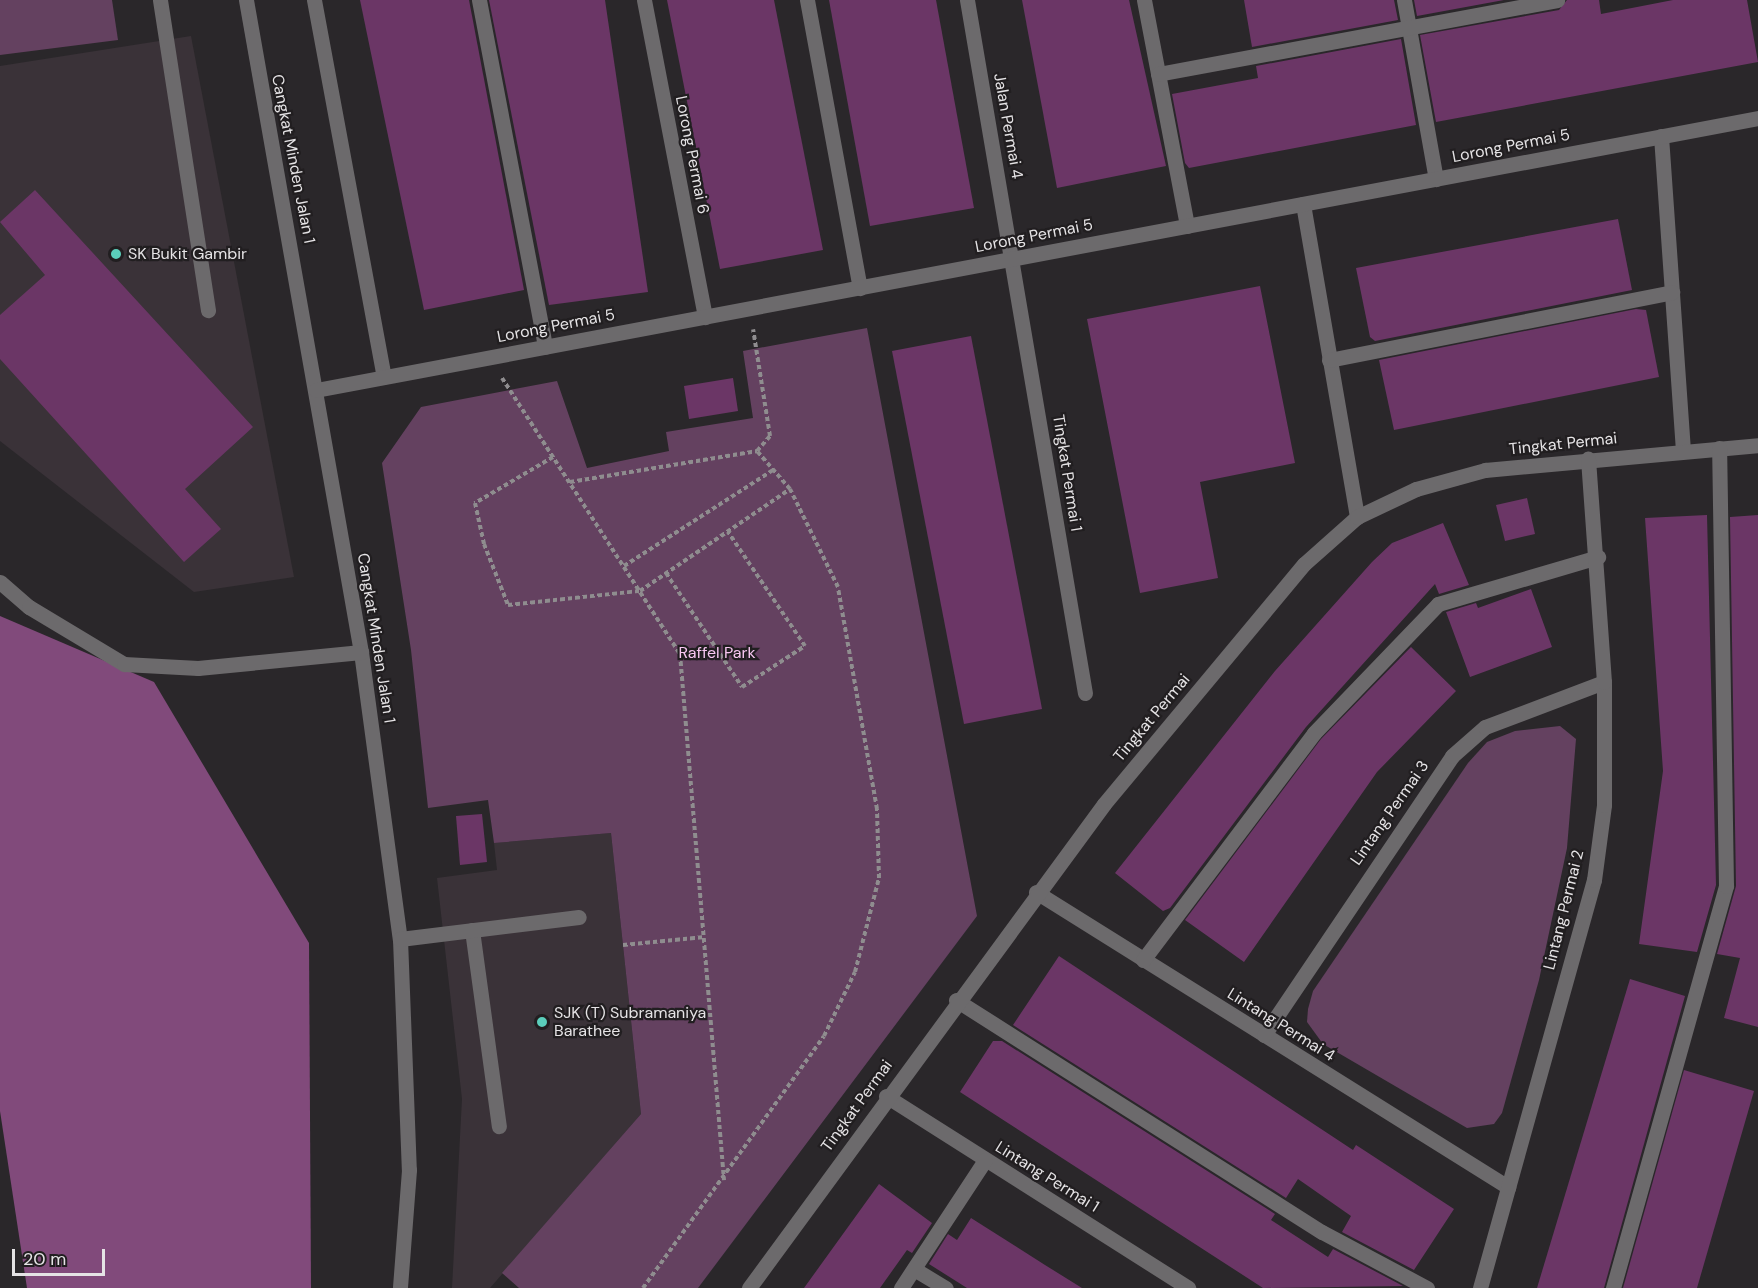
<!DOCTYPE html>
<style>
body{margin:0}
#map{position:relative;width:1758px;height:1288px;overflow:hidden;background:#2a272a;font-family:"DM Sans",sans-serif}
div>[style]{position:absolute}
.built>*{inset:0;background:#3a3238}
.green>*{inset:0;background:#644160}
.forest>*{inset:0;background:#814a7b}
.building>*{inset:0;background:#6b3666}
.path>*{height:4px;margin-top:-2px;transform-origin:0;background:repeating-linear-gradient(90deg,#8f8d8f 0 4.5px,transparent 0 7.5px)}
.minor>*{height:15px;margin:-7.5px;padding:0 7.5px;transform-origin:7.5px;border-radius:7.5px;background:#6c6a6c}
.dots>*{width:16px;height:16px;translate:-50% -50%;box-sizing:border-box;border:3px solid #211e20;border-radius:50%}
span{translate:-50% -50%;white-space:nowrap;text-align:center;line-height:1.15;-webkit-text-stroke:4.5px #211e20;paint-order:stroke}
.street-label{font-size:16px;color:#e5e3e5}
.poi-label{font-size:16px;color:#e5e3e5}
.left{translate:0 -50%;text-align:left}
.park-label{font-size:16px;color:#f8c7f1}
.scale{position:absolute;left:12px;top:1249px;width:93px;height:27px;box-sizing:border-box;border:3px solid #e5e3e5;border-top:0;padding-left:8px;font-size:18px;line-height:21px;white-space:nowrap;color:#e5e3e5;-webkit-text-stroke:4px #211e20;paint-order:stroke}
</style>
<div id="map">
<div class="built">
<i style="clip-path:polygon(191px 36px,294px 577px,194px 592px,0 441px,0 66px)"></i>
<i style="clip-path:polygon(611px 833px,641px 1114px,490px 1288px,452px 1288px,462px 1099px,437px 878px,497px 870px,494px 843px)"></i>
</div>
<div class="green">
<i style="clip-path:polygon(0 0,112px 0,118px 40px,0 55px)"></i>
<i style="clip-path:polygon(867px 328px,977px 916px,698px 1288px,519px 1288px,502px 1273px,641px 1114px,611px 833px,494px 843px,488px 800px,428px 808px,411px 650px,382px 463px,421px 407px,557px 381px,587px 468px,669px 451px,666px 432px,753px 418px,743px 351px)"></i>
<i style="clip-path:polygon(1560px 726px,1576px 739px,1567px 848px,1539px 980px,1502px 1113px,1494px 1124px,1467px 1128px,1323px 1044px,1307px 1022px,1308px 1009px,1313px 991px,1468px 763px,1487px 742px,1515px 731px)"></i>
</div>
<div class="forest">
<i style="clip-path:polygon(0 616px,154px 682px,309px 943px,311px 1288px,27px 1288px,0 1111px)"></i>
</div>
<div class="building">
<i style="clip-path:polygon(360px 0,469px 0,524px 290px,424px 310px)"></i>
<i style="clip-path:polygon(489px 0,605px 0,648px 292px,549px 305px)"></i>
<i style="clip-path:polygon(667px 0,774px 0,823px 250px,720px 269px)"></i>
<i style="clip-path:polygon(829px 0,936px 0,974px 208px,870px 226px)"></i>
<i style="clip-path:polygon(1022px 0,1129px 0,1166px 166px,1057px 188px)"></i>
<i style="clip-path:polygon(1244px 0,1394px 0,1398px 20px,1252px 47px)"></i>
<i style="clip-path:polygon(1414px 0,1504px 0,1417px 16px)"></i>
<i style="clip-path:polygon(1567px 0,1599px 0,1601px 14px,1673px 0,1747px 0,1758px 62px,1436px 122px,1420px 35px,1559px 10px)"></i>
<i style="clip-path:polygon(1401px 39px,1416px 125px,1189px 168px,1185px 163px,1172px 94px,1258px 78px,1256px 66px)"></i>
<i style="clip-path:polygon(35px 190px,253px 427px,185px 489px,221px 529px,184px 562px,0 359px,0 315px,45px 275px,0 222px)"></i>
<i style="clip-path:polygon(1618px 219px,1632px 290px,1375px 341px,1370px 337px,1356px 268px)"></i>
<i style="clip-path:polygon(1260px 286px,1295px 463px,1200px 482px,1218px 578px,1140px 593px,1087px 319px)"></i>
<i style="clip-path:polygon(1636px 309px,1646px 310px,1659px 377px,1394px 430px,1379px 360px)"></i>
<i style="clip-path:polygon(971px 336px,1042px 709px,964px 724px,892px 351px)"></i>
<i style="clip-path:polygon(733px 378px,738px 411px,689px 419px,684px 386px)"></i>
<i style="clip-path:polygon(1527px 498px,1535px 534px,1505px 541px,1496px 505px)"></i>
<i style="clip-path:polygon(1707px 515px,1716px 885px,1697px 952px,1639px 944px,1663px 771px,1645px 518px)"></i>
<i style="clip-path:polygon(1758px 515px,1758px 1027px,1724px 1018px,1740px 958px,1717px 954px,1736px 886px,1730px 517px)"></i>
<i style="clip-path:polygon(1443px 523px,1469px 585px,1439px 594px,1435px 584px,1306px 727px,1170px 908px,1163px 911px,1115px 873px,1275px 671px,1372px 562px,1392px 543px)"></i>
<i style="clip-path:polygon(1531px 589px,1552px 647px,1470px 677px,1446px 612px,1476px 603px,1478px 608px)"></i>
<i style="clip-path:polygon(1411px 647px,1456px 691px,1377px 772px,1244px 962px,1185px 920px,1321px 739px)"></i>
<i style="clip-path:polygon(482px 814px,487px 862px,460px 865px,456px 816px)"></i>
<i style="clip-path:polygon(1059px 956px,1353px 1150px,1356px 1145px,1454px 1209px,1414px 1270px,1342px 1232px,1351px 1216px,1298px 1179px,1286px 1198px,1013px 1025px)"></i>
<i style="clip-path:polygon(1630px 979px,1685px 996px,1604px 1288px,1537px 1288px)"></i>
<i style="clip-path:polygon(993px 1041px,1002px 1041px,1275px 1214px,1271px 1220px,1328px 1257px,1333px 1249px,1403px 1286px,1263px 1288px,960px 1092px)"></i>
<i style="clip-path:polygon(1684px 1070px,1754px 1091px,1697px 1288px,1623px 1288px)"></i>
<i style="clip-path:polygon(879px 1184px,932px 1223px,912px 1253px,907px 1250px,880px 1288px,804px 1288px)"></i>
<i style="clip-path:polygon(971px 1218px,1045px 1265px,1082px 1288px,967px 1288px,929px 1264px,948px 1234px,957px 1240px)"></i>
</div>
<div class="path">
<i style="left:502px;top:378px;width:328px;rotate:57.2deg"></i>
<i style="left:680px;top:654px;width:528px;rotate:85.22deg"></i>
<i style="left:553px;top:457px;width:91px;rotate:149.5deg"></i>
<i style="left:475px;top:503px;width:42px;rotate:77.6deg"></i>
<i style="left:484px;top:544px;width:66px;rotate:68.5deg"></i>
<i style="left:508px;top:605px;width:133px;rotate:-6.1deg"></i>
<i style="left:640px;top:591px;width:181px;rotate:-34.2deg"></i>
<i style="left:570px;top:482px;width:190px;rotate:-9.4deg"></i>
<i style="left:757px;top:451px;width:20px;rotate:-49deg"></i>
<i style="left:770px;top:436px;width:108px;rotate:-99deg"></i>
<i style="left:624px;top:566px;width:177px;rotate:-32.8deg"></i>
<i style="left:666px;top:573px;width:137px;rotate:56.3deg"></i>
<i style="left:742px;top:687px;width:75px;rotate:-33.1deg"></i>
<i style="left:805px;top:646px;width:138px;rotate:-124deg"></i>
<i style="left:623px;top:945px;width:82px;rotate:-5.6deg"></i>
<i style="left:643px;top:1288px;width:310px;rotate:-54.3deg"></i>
<i style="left:824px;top:1036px;width:71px;rotate:-64.2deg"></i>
<i style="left:855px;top:972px;width:97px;rotate:-75.7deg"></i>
<i style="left:879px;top:878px;width:69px;rotate:-91.7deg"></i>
<i style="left:877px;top:809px;width:225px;rotate:-100deg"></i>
<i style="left:838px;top:587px;width:109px;rotate:-116.1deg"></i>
<i style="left:790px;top:489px;width:50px;rotate:-131deg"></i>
</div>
<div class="minor">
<i style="left:160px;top:0;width:314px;rotate:81.2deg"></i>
<i style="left:246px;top:0;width:662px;rotate:80deg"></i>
<i style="left:361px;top:652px;width:290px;rotate:82.3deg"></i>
<i style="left:400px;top:939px;width:231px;rotate:87.8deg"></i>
<i style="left:409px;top:1170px;width:118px;rotate:94.4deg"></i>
<i style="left:314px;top:0;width:383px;rotate:79.5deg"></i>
<i style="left:479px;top:0;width:353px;rotate:79.2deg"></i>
<i style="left:644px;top:0;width:323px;rotate:79.1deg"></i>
<i style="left:807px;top:0;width:293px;rotate:79.6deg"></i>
<i style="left:967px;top:0;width:703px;rotate:80.34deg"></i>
<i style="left:1144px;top:0;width:230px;rotate:79.2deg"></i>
<i style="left:1404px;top:0;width:182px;rotate:79.9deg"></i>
<i style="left:1158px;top:74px;width:406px;rotate:-10.5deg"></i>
<i style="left:1661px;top:136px;width:315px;rotate:86deg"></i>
<i style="left:1303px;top:204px;width:318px;rotate:80.2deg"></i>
<i style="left:1329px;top:360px;width:350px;rotate:-11.2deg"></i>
<i style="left:316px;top:390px;width:1467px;rotate:-10.68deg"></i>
<i style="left:0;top:582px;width:38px;rotate:41deg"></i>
<i style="left:29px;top:607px;width:111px;rotate:31deg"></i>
<i style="left:124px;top:664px;width:74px;rotate:3.1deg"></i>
<i style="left:198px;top:668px;width:164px;rotate:-5.6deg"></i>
<i style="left:1036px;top:892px;width:557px;rotate:32.01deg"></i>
<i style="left:472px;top:930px;width:198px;rotate:82.2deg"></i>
<i style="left:400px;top:939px;width:180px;rotate:-7deg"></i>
<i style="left:1143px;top:960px;width:284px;rotate:-53deg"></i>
<i style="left:1314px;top:733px;width:179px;rotate:-46.1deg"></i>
<i style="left:1438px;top:604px;width:167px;rotate:-16.4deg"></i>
<i style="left:956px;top:1000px;width:433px;rotate:32.4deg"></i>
<i style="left:1322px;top:1232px;width:119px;rotate:28.1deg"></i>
<i style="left:1264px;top:1035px;width:336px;rotate:-56deg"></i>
<i style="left:1452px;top:756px;width:44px;rotate:-41.3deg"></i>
<i style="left:1485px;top:727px;width:127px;rotate:-20.7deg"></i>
<i style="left:886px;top:1096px;width:358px;rotate:32.4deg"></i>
<i style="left:914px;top:1269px;width:37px;rotate:31deg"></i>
<i style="left:749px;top:1288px;width:600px;rotate:-53.74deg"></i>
<i style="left:1104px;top:804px;width:312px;rotate:-50.2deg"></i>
<i style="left:1304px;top:564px;width:71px;rotate:-41.6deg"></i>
<i style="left:1357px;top:517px;width:65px;rotate:-25.4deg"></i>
<i style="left:1416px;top:489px;width:72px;rotate:-15.4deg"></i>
<i style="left:1485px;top:470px;width:274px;rotate:-5.2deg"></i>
<i style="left:901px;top:1288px;width:153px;rotate:-56.7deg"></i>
<i style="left:1480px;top:1288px;width:424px;rotate:-74.4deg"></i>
<i style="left:1594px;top:880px;width:76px;rotate:-82.4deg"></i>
<i style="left:1604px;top:805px;width:123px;rotate:-90deg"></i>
<i style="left:1604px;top:682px;width:224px;rotate:-94.1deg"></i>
<i style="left:1613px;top:1288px;width:418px;rotate:-74.3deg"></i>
<i style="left:1726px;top:886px;width:438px;rotate:-90.9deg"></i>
</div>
<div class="dots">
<i style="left:116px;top:254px;background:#5bcebb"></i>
<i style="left:542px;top:1022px;background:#5bcebb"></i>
</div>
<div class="street-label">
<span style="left:1008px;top:126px;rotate:80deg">Jalan Permai 4</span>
<span style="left:1511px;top:146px;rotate:-11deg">Lorong Permai 5</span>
<span style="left:692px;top:155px;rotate:79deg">Lorong Permai 6</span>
<span style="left:293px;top:159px;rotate:79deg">Cangkat Minden Jalan 1</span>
<span style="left:1034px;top:236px;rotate:-11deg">Lorong Permai 5</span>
<span style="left:556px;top:326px;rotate:-11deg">Lorong Permai 5</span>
<span style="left:1563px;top:444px;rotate:-6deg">Tingkat Permai</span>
<span style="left:1067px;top:473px;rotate:81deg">Tingkat Permai 1</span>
<span style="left:376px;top:638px;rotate:81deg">Cangkat Minden Jalan 1</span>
<span style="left:1152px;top:718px;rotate:-50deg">Tingkat Permai</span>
<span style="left:1390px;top:813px;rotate:-55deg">Lintang Permai 3</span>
<span style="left:1564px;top:910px;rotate:-76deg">Lintang Permai 2</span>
<span style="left:1281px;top:1025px;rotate:32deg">Lintang Permai 4</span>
<span style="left:857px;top:1106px;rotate:-54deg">Tingkat Permai</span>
<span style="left:1047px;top:1177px;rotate:32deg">Lintang Permai 1</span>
</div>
<div class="poi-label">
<span class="left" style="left:128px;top:254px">SK Bukit Gambir</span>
<span class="left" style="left:554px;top:1022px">SJK (T) Subramaniya<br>Barathee</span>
</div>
<div class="park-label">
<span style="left:717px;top:653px">Raffel Park</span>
</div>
<div class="scale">20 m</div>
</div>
